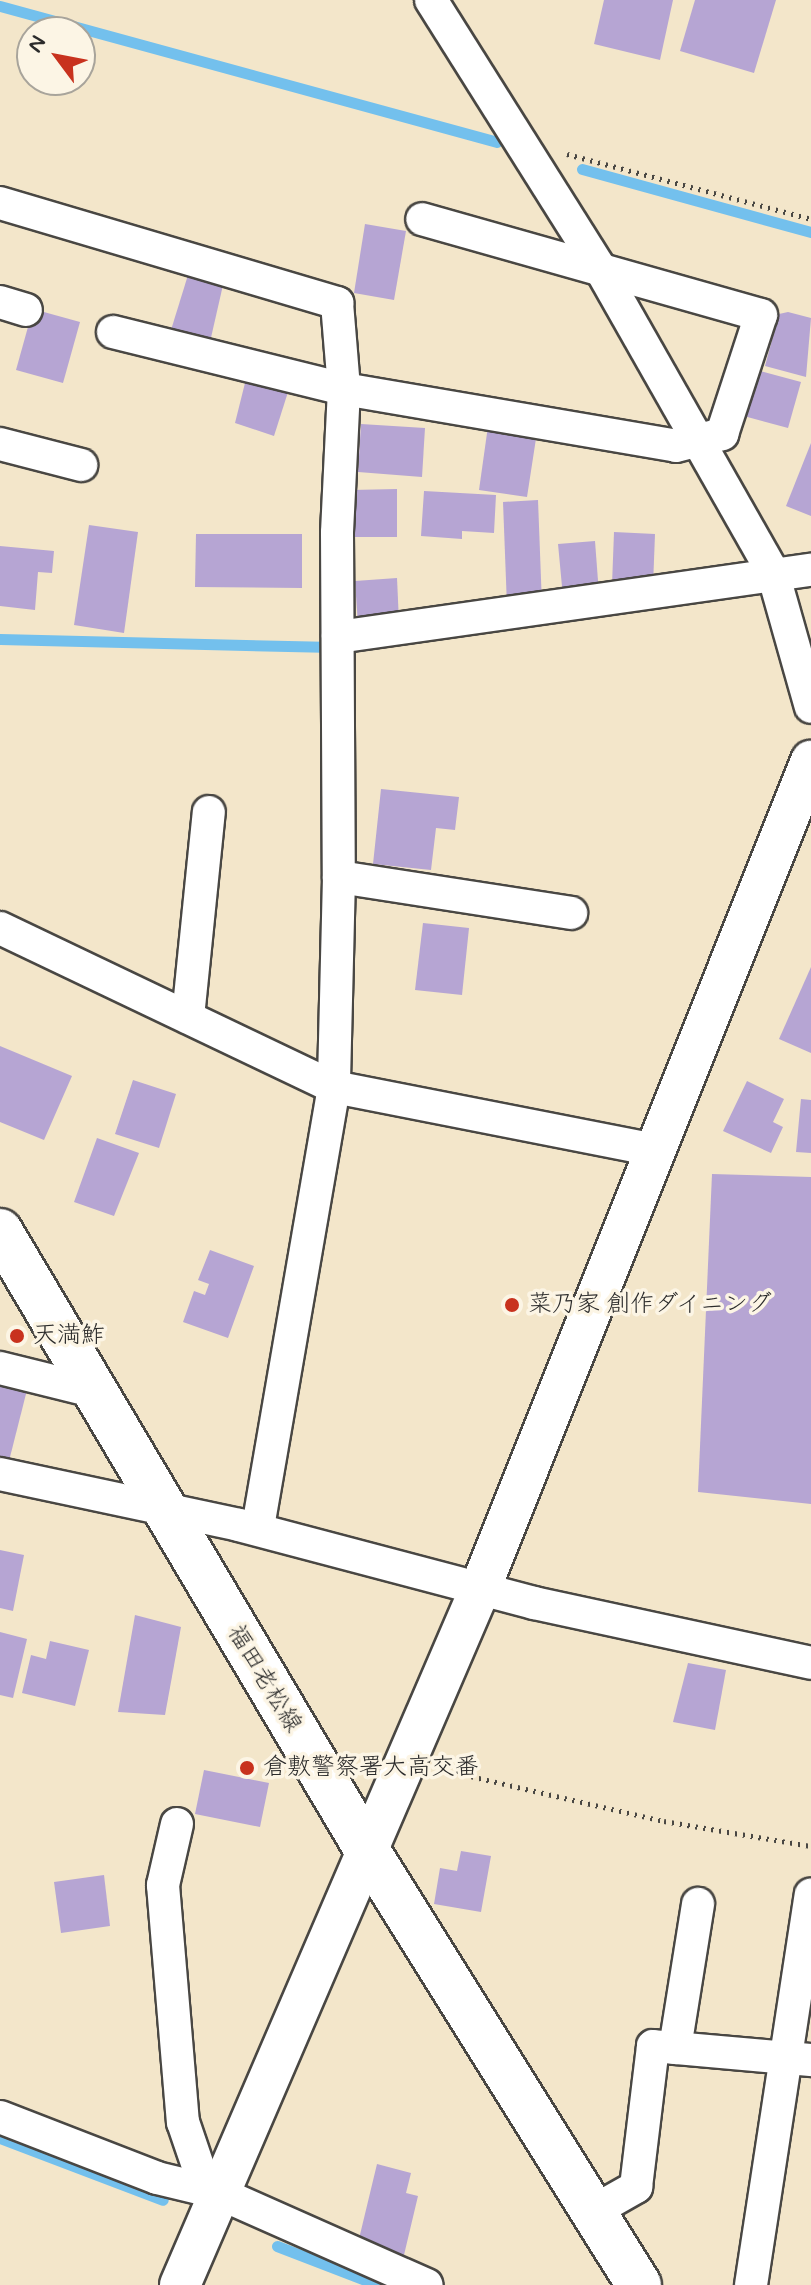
<!DOCTYPE html>
<meta charset="utf-8">
<style>
body{margin:0}
#map{position:relative;width:811px;height:2285px;overflow:hidden;background:#f3e6ca;font-family:Mynerve,"Klee One",sans-serif}
div>[style]{position:absolute}
.stream>*{height:11px;margin:-5.5px;padding:0 5.5px;transform-origin:5.5px;border-radius:5.5px;background:#73c0ed}
.building>*{inset:0;background:#b6a5d3}
.path>*{height:5px;margin-top:-2.5px;transform-origin:0;background:repeating-linear-gradient(90deg,#494743 0 2px,transparent 0 8px)}
.roads{filter:drop-shadow(2px 0 #494743) drop-shadow(-2px 0 #494743) drop-shadow(0 2px #494743) drop-shadow(0 -2px #494743)}
.minor>*{height:32px;margin:-16px;padding:0 16px;transform-origin:16px;border-radius:16px;background:#fff}
.tertiary>*{height:40px;margin:-20px;padding:0 20px;transform-origin:20px;border-radius:20px;background:#fff}
.secondary>*{height:44px;margin:-22px;padding:0 22px;transform-origin:22px;border-radius:22px;background:#fff}
.dots>*{width:22px;height:22px;translate:-50% -50%;box-sizing:border-box;border:4px solid #fcf5e5;border-radius:50%}
span{translate:-50% -50%;white-space:nowrap;text-align:center;line-height:1.15;-webkit-text-stroke:7px #fcf5e5;paint-order:stroke}
.poi-label{font-size:24px;color:#2b2b2b}
.left{translate:0 -50%;text-align:left}
.street-label{font-size:24px;color:#2b2b2b}
.north{position:absolute;left:16px;top:16px;width:80px;height:80px;box-sizing:border-box;background:#fcf5e5;border:2px solid #a8a49b;border-radius:50%;rotate:302deg;font-size:22px;font-weight:700;line-height:32px;text-align:center;color:#2b2b2b}
.north::after{content:'';display:block;margin:auto;width:28px;height:36px;background:#c8321e;clip-path:polygon(50% 0,100% 100%,50% 72%,0 100%)}
</style>
<div id="map">
<div class="stream">
<i style="left:0;top:6px;width:515px;rotate:15.3deg"></i>
<i style="left:582px;top:169px;width:238px;rotate:15.4deg"></i>
<i style="left:0;top:639px;width:322px;rotate:1.4deg"></i>
<i style="left:0;top:2138px;width:174px;rotate:20.8deg"></i>
<i style="left:277px;top:2246px;width:108px;rotate:21.1deg"></i>
</div>
<div class="building">
<i style="clip-path:polygon(604px 0,673px 0,660px 60px,594px 44px)"></i>
<i style="clip-path:polygon(695px 0,776px 0,754px 73px,680px 51px)"></i>
<i style="clip-path:polygon(365px 224px,406px 231px,394px 300px,354px 293px)"></i>
<i style="clip-path:polygon(188px 275px,223px 285px,210px 342px,171px 330px)"></i>
<i style="clip-path:polygon(33px 309px,80px 322px,63px 383px,16px 370px)"></i>
<i style="clip-path:polygon(788px 312px,811px 318px,806px 377px,765px 366px,779px 314px)"></i>
<i style="clip-path:polygon(753px 369px,801px 382px,788px 428px,740px 415px)"></i>
<i style="clip-path:polygon(246px 379px,288px 392px,274px 436px,235px 423px)"></i>
<i style="clip-path:polygon(361px 424px,425px 428px,422px 477px,358px 472px)"></i>
<i style="clip-path:polygon(488px 426px,537px 432px,527px 497px,479px 490px)"></i>
<i style="clip-path:polygon(811px 443px,811px 516px,786px 506px)"></i>
<i style="clip-path:polygon(397px 489px,397px 537px,351px 537px,351px 490px)"></i>
<i style="clip-path:polygon(424px 491px,496px 495px,494px 533px,462px 531px,462px 539px,421px 536px)"></i>
<i style="clip-path:polygon(538px 500px,542px 605px,507px 606px,503px 502px)"></i>
<i style="clip-path:polygon(89px 525px,138px 532px,124px 633px,74px 625px)"></i>
<i style="clip-path:polygon(614px 532px,655px 534px,653px 586px,612px 585px)"></i>
<i style="clip-path:polygon(196px 534px,302px 534px,302px 588px,195px 587px)"></i>
<i style="clip-path:polygon(595px 541px,599px 594px,563px 597px,558px 544px)"></i>
<i style="clip-path:polygon(0 546px,54px 551px,52px 573px,38px 572px,35px 610px,0 606px)"></i>
<i style="clip-path:polygon(397px 578px,399px 622px,358px 625px,355px 581px)"></i>
<i style="clip-path:polygon(381px 789px,459px 797px,455px 830px,436px 828px,431px 870px,373px 864px)"></i>
<i style="clip-path:polygon(423px 923px,469px 928px,462px 995px,415px 990px)"></i>
<i style="clip-path:polygon(811px 967px,811px 1053px,779px 1039px)"></i>
<i style="clip-path:polygon(0 1046px,72px 1076px,44px 1140px,0 1122px)"></i>
<i style="clip-path:polygon(133px 1080px,176px 1094px,159px 1148px,115px 1134px)"></i>
<i style="clip-path:polygon(747px 1081px,784px 1099px,773px 1122px,783px 1127px,771px 1153px,723px 1131px)"></i>
<i style="clip-path:polygon(801px 1099px,811px 1100px,811px 1153px,796px 1152px)"></i>
<i style="clip-path:polygon(97px 1138px,139px 1153px,114px 1216px,74px 1202px)"></i>
<i style="clip-path:polygon(712px 1174px,811px 1177px,811px 1504px,698px 1492px)"></i>
<i style="clip-path:polygon(210px 1250px,254px 1266px,228px 1338px,183px 1322px,194px 1291px,205px 1295px,209px 1284px,198px 1280px)"></i>
<i style="clip-path:polygon(0 1378px,28px 1386px,9px 1461px,0 1459px)"></i>
<i style="clip-path:polygon(0 1550px,24px 1555px,13px 1611px,0 1608px)"></i>
<i style="clip-path:polygon(135px 1615px,181px 1627px,165px 1715px,118px 1712px)"></i>
<i style="clip-path:polygon(0 1632px,27px 1639px,13px 1698px,0 1695px)"></i>
<i style="clip-path:polygon(50px 1641px,89px 1650px,75px 1706px,22px 1693px,31px 1655px,46px 1659px)"></i>
<i style="clip-path:polygon(688px 1663px,726px 1670px,715px 1730px,673px 1722px)"></i>
<i style="clip-path:polygon(204px 1770px,269px 1783px,260px 1827px,195px 1814px)"></i>
<i style="clip-path:polygon(461px 1851px,491px 1856px,481px 1912px,434px 1904px,440px 1868px,457px 1871px)"></i>
<i style="clip-path:polygon(104px 1875px,110px 1926px,61px 1933px,54px 1882px)"></i>
<i style="clip-path:polygon(377px 2164px,411px 2173px,406px 2193px,418px 2196px,404px 2255px,358px 2243px)"></i>
</div>
<div class="path">
<i style="left:567px;top:154px;width:253px;rotate:14.9deg"></i>
<i style="left:440px;top:1769px;width:230px;rotate:13.1deg"></i>
<i style="left:664px;top:1821px;width:149px;rotate:9.7deg"></i>
</div>
<div class="roads">
<div class="minor">
<i style="left:431px;top:0;width:317px;rotate:57.8deg"></i>
<i style="left:600px;top:268px;width:351px;rotate:60.4deg"></i>
<i style="left:773px;top:573px;width:139px;rotate:74.2deg"></i>
<i style="left:0;top:203px;width:352px;rotate:16.5deg"></i>
<i style="left:337px;top:303px;width:86px;rotate:85.3deg"></i>
<i style="left:344px;top:389px;width:144px;rotate:92.8deg"></i>
<i style="left:337px;top:533px;width:344px;rotate:89.7deg"></i>
<i style="left:339px;top:877px;width:210px;rotate:91.4deg"></i>
<i style="left:334px;top:1087px;width:448px;rotate:99.8deg"></i>
<i style="left:0;top:302px;width:27px;rotate:17deg"></i>
<i style="left:113px;top:332px;width:238px;rotate:13.9deg"></i>
<i style="left:344px;top:389px;width:337px;rotate:9.7deg"></i>
<i style="left:676px;top:446px;width:48px;rotate:-14.6deg"></i>
<i style="left:722px;top:434px;width:125px;rotate:-71.9deg"></i>
<i style="left:761px;top:315px;width:352px;rotate:-164.2deg"></i>
<i style="left:0;top:444px;width:84px;rotate:14.5deg"></i>
<i style="left:338px;top:637px;width:478px;rotate:-8.1deg"></i>
<i style="left:339px;top:877px;width:235px;rotate:8.8deg"></i>
<i style="left:0;top:928px;width:370px;rotate:25.5deg"></i>
<i style="left:334px;top:1087px;width:328px;rotate:11.1deg"></i>
<i style="left:188px;top:1017px;width:206px;rotate:-84.2deg"></i>
<i style="left:0;top:1368px;width:100px;rotate:13.9deg"></i>
<i style="left:0;top:1474px;width:244px;rotate:12deg"></i>
<i style="left:239px;top:1525px;width:305px;rotate:14.8deg"></i>
<i style="left:534px;top:1603px;width:283px;rotate:12.2deg"></i>
<i style="left:177px;top:1824px;width:63px;rotate:102.9deg"></i>
<i style="left:163px;top:1885px;width:238px;rotate:85.2deg"></i>
<i style="left:183px;top:2122px;width:50px;rotate:71.2deg"></i>
<i style="left:199px;top:2169px;width:31px;rotate:50deg"></i>
<i style="left:675px;top:2048px;width:146px;rotate:-80.9deg"></i>
<i style="left:0;top:2117px;width:168px;rotate:21.2deg"></i>
<i style="left:157px;top:2178px;width:64px;rotate:13.6deg"></i>
<i style="left:219px;top:2193px;width:227px;rotate:23.9deg"></i>
<i style="left:592px;top:2212px;width:51px;rotate:-29.6deg"></i>
<i style="left:636px;top:2187px;width:142px;rotate:-83.1deg"></i>
<i style="left:653px;top:2046px;width:159px;rotate:5.1deg"></i>
<i style="left:751px;top:2285px;width:395px;rotate:-81.3deg"></i>
</div>
<div class="tertiary">
<i style="left:180px;top:2285px;width:758px;rotate:-66.68deg"></i>
<i style="left:480px;top:1589px;width:892px;rotate:-68.21deg"></i>
</div>
<div class="secondary">
<i style="left:0;top:1231px;width:720px;rotate:59.34deg"></i>
<i style="left:367px;top:1850px;width:513px;rotate:57.98deg"></i>
</div>
</div>
<div class="dots">
<i style="left:512px;top:1305px;background:#c8321e"></i>
<i style="left:17px;top:1336px;background:#c8321e"></i>
<i style="left:247px;top:1768px;background:#c8321e"></i>
</div>
<div class="poi-label">
<span class="left" style="left:528px;top:1305px">菜乃家 創作ダイニング</span>
<span class="left" style="left:33px;top:1336px">天満鮓</span>
<span class="left" style="left:263px;top:1768px">倉敷警察署大高交番</span>
</div>
<div class="street-label">
<span style="left:264px;top:1679px;rotate:59deg">福田老松線</span>
</div>
<div class="north">N</div>
</div>
